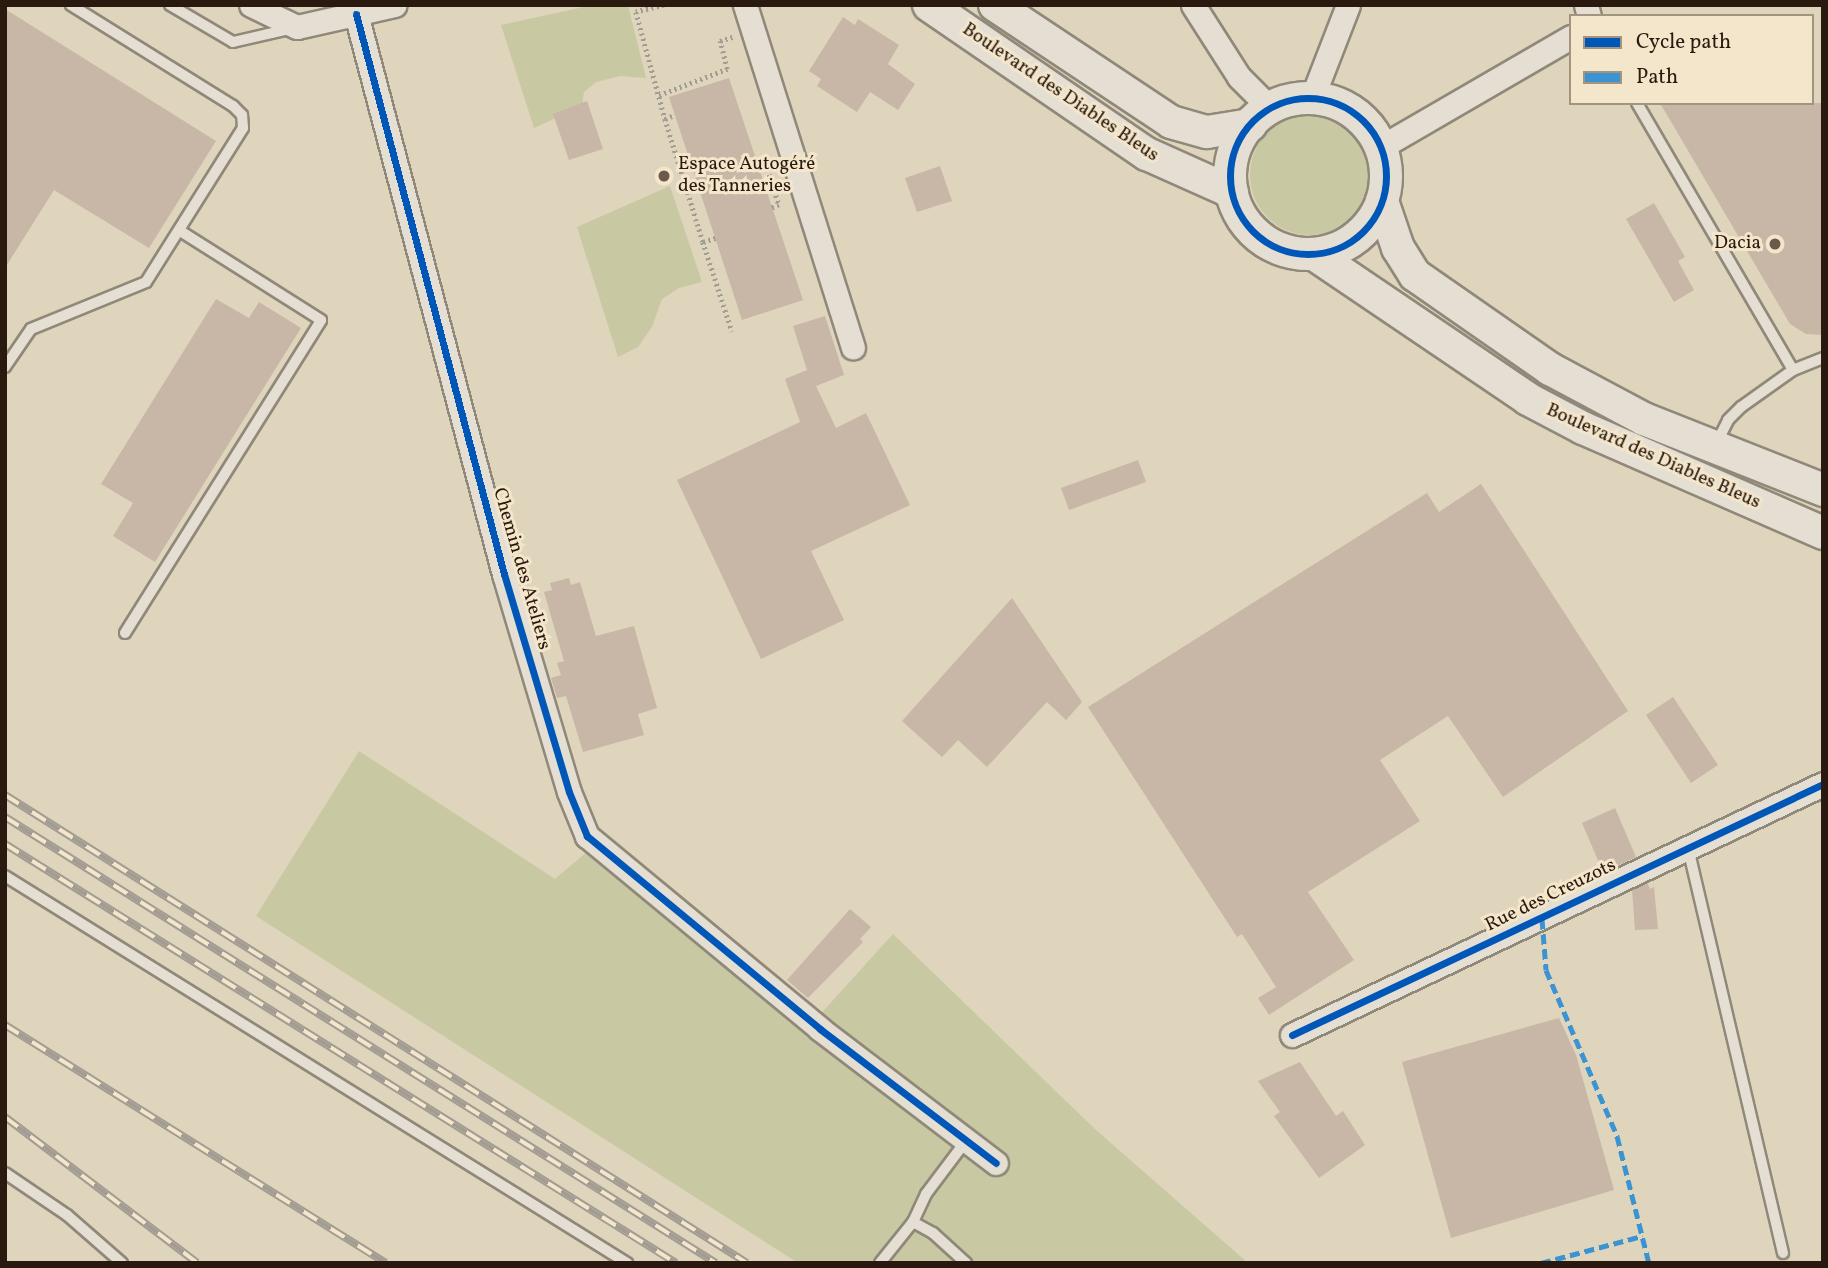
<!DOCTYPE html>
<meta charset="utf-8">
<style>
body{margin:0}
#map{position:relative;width:1828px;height:1268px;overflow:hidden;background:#dfd4bc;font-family:Vollkorn,serif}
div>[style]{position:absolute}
.green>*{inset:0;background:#c8c9a2}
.round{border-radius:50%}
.building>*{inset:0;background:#c8b7a7}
.path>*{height:4.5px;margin-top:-2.25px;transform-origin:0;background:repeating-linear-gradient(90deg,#a29c92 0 2px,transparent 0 5.5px)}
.roads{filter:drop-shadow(2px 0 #908879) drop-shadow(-2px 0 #908879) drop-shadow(0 2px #908879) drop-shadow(0 -2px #908879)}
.service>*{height:10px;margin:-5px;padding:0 5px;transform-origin:5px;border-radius:5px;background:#e5dfd3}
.minor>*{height:23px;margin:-11.5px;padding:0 11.5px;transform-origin:11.5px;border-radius:11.5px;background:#e5dfd3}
.secondary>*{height:32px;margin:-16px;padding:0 16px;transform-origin:16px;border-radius:16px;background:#e5dfd3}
.secondary>.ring{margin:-16px;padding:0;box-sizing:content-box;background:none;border:32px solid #e5dfd3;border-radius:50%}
.rail>*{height:8px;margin-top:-4px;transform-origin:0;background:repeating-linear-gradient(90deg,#f3e6ca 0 16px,#a29c92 0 32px);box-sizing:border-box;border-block:2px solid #a29c92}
.quiet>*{height:5px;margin-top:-2.5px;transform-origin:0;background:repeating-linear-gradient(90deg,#3c93d2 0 10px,transparent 0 15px)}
.cycleway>*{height:7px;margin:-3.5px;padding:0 3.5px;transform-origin:3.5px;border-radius:3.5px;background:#0057b8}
.cycleway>.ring{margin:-3.5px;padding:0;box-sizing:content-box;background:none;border:7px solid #0057b8;border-radius:50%}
.dots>*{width:19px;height:19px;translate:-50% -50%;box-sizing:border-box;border:4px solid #f3e6ca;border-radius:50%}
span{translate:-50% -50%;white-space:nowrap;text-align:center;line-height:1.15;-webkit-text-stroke:6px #f3e6ca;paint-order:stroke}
.street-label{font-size:19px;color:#29190f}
.poi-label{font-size:19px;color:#29190f}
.left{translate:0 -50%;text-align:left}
.right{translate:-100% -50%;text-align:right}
.frame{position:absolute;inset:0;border:7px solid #29190f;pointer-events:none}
.legend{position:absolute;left:1569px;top:14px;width:245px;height:91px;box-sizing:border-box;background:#f3e6ca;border:2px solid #a2947f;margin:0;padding:9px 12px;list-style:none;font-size:21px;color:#29190f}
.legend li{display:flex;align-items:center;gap:14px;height:35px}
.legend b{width:35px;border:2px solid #a2947f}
</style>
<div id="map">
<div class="green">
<i style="clip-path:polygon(593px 5px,628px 5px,646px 78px,620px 76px,596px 82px,584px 92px,582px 106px,534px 128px,501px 25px)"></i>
<i class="round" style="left:1250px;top:115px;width:120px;height:120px"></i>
<i style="clip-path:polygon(670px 186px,702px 282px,679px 288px,662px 299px,652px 327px,638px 347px,618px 357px,577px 227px)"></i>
<i style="clip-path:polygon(359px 751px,555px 879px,588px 851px,806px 1030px,893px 934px,1096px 1130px,1248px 1263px,798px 1263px,256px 916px)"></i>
</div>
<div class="building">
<i style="clip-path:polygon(5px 9px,216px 141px,149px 248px,54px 190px,5px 268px)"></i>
<i style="clip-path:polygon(843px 17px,855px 25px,858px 19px,899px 45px,888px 64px,915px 84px,898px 110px,870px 92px,857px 112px,817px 86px,821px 79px,809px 71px)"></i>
<i style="clip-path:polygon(729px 78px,803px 300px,742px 320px,669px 97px)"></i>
<i style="clip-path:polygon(587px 101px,603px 149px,569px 160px,553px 114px)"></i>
<i style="clip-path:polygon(1660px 103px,1823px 103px,1823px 335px,1806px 334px,1790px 324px)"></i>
<i style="clip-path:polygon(940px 166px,952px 201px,917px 212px,905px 178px)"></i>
<i style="clip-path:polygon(1654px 203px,1685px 257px,1678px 261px,1694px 290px,1674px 302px,1626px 219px)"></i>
<i style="clip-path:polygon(216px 299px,249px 318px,259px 302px,301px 328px,155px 562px,113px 536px,133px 503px,101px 484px)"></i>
<i style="clip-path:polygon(825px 316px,844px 375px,816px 386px,836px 428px,866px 413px,910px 505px,811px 551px,844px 620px,761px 659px,677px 480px,800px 422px,785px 379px,807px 370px,793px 326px)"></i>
<i style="clip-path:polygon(1138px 460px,1146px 482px,1069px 510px,1061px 488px)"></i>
<i style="clip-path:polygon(1481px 484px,1628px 711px,1503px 797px,1448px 716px,1380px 760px,1420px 821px,1308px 892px,1354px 960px,1269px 1015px,1258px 998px,1276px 987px,1242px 934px,1237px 937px,1088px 707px,1427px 493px,1439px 512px)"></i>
<i style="clip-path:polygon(569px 578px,571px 585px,580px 582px,596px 636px,634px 626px,657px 708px,638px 714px,644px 735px,583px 752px,566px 696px,557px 698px,551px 678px,561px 675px,557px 663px,564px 661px,544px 592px,552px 590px,550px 583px)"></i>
<i style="clip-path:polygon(1012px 598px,1082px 702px,1066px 720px,1047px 702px,987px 767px,958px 740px,942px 757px,902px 721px)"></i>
<i style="clip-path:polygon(1673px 697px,1718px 765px,1691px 783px,1646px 715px)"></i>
<i style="clip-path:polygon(1615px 808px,1636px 857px,1603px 872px,1582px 823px)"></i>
<i style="clip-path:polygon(1647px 882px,1650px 889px,1654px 887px,1658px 929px,1635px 930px,1632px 890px)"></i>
<i style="clip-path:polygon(850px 909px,871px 927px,860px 939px,863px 942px,808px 998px,787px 980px)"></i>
<i style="clip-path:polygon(1559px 1018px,1576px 1055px,1614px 1190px,1451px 1238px,1402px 1062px)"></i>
<i style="clip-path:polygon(1300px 1062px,1336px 1116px,1343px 1111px,1365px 1145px,1319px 1178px,1274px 1116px,1280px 1112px,1258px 1081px)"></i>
</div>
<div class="path">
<i style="left:664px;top:5px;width:29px;rotate:166deg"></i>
<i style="left:636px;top:12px;width:111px;rotate:74.8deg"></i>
<i style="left:665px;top:119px;width:10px;rotate:-24deg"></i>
<i style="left:659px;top:95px;width:73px;rotate:-20.9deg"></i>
<i style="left:727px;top:69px;width:29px;rotate:-104deg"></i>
<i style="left:720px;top:41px;width:13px;rotate:-18deg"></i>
<i style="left:665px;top:119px;width:129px;rotate:72.8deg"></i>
<i style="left:703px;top:242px;width:13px;rotate:-18deg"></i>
<i style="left:770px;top:162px;width:4px;rotate:153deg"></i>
<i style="left:766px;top:164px;width:43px;rotate:72.4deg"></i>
<i style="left:779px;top:205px;width:8px;rotate:157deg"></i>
<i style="left:703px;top:242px;width:94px;rotate:72deg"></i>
</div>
<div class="roads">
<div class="service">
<i style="left:170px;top:5px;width:73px;rotate:30.4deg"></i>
<i style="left:233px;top:42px;width:63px;rotate:-12.9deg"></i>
<i style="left:1637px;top:103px;width:309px;rotate:59.7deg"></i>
<i style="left:1793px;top:370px;width:32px;rotate:-22deg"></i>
<i style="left:5px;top:367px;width:46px;rotate:-55.6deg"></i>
<i style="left:31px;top:329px;width:124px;rotate:-22.2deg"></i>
<i style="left:146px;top:282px;width:182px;rotate:-57.8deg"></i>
<i style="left:243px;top:128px;width:13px;rotate:-94deg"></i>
<i style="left:242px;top:115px;width:13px;rotate:-135deg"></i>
<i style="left:233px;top:106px;width:191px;rotate:-148.1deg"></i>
<i style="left:1716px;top:444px;width:27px;rotate:-63deg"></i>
<i style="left:1728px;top:420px;width:18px;rotate:-45deg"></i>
<i style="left:1741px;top:407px;width:64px;rotate:-35.4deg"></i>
<i style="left:125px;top:633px;width:369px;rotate:-57.9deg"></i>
<i style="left:321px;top:320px;width:167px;rotate:-147.7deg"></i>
<i style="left:1688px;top:848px;width:416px;rotate:76.8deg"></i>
<i style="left:5px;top:876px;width:733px;rotate:31.89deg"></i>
<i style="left:5px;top:1173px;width:75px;rotate:34.1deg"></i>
<i style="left:67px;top:1215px;width:73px;rotate:41.1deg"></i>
<i style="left:913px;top:1222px;width:23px;rotate:29deg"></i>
<i style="left:933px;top:1233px;width:45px;rotate:42.3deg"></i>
<i style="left:880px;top:1263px;width:53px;rotate:-51.2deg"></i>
<i style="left:913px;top:1222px;width:31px;rotate:-65deg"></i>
<i style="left:926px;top:1194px;width:66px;rotate:-53deg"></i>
</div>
<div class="minor">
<i style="left:251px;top:5px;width:51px;rotate:25.6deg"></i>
<i style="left:297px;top:27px;width:100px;rotate:-12.7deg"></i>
<i style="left:745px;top:5px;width:359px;rotate:72.5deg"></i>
<i style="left:1193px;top:5px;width:85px;rotate:57.4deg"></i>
<i style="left:1239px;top:77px;width:44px;rotate:45deg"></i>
<i style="left:1586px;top:5px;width:11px;rotate:75deg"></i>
<i style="left:356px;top:14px;width:579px;rotate:75.2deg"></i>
<i style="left:504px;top:574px;width:227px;rotate:73.4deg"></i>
<i style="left:569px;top:792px;width:48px;rotate:67.8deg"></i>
<i style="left:587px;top:836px;width:303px;rotate:39.6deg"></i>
<i style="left:820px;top:1029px;width:221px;rotate:37.3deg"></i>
<i style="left:1312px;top:98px;width:100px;rotate:-68.8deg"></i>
<i style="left:1381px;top:147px;width:220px;rotate:-30.1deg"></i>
<i style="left:1292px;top:1035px;width:587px;rotate:-25.3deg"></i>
</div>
<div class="secondary">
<i style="left:929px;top:5px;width:264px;rotate:34.4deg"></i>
<i style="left:1147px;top:154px;width:93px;rotate:24.1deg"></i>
<i style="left:995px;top:5px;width:211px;rotate:33.6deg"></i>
<i style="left:1171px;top:122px;width:37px;rotate:16deg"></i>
<i style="left:1207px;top:132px;width:44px;rotate:-9.2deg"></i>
<i class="ring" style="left:1230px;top:98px;width:124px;height:124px"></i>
<i style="left:1382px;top:201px;width:50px;rotate:71.2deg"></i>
<i style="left:1398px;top:248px;width:32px;rotate:58deg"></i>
<i style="left:1415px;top:275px;width:165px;rotate:34.8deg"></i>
<i style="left:1550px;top:369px;width:106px;rotate:28deg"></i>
<i style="left:1644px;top:419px;width:193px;rotate:21.6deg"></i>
<i style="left:1314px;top:254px;width:258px;rotate:34.1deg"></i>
<i style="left:1528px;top:399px;width:62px;rotate:27.8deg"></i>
<i style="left:1583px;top:428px;width:262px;rotate:23.6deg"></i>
</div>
</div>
<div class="rail">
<i style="left:5px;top:795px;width:877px;rotate:32.24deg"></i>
<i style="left:5px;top:817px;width:839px;rotate:32.1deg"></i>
<i style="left:5px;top:844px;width:791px;rotate:31.98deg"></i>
<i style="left:5px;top:1025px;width:449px;rotate:32deg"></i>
<i style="left:5px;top:1117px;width:241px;rotate:37.2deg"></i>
</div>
<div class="quiet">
<i style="left:1542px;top:919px;width:51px;rotate:85.5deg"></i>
<i style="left:1546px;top:970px;width:181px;rotate:66.8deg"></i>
<i style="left:1617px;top:1136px;width:131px;rotate:75.9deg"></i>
<i style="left:1541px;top:1263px;width:105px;rotate:-15deg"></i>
</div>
<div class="cycleway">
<i style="left:356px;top:14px;width:579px;rotate:75.2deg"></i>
<i style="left:504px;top:574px;width:227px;rotate:73.4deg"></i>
<i style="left:569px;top:792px;width:48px;rotate:67.8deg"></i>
<i style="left:587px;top:836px;width:303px;rotate:39.6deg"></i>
<i style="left:820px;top:1029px;width:221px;rotate:37.3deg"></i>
<i class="ring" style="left:1230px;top:98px;width:149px;height:149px"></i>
<i style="left:1292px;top:1035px;width:587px;rotate:-25.3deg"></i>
</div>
<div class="dots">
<i style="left:664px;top:176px;background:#695a4c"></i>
<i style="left:1775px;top:244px;background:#695a4c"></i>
</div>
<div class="street-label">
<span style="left:1060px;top:93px;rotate:34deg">Boulevard des Diables Bleus</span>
<span style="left:1653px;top:457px;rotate:24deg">Boulevard des Diables Bleus</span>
<span style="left:521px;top:569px;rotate:74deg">Chemin des Ateliers</span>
<span style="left:1551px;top:896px;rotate:-26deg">Rue des Creuzots</span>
</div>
<div class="poi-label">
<span class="left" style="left:678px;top:176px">Espace Autogéré<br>des Tanneries</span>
<span class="right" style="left:1761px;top:244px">Dacia</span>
</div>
<div class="frame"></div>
<ul class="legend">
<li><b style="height:9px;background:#0057b8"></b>Cycle path</li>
<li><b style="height:9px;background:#3c93d2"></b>Path</li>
</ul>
</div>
